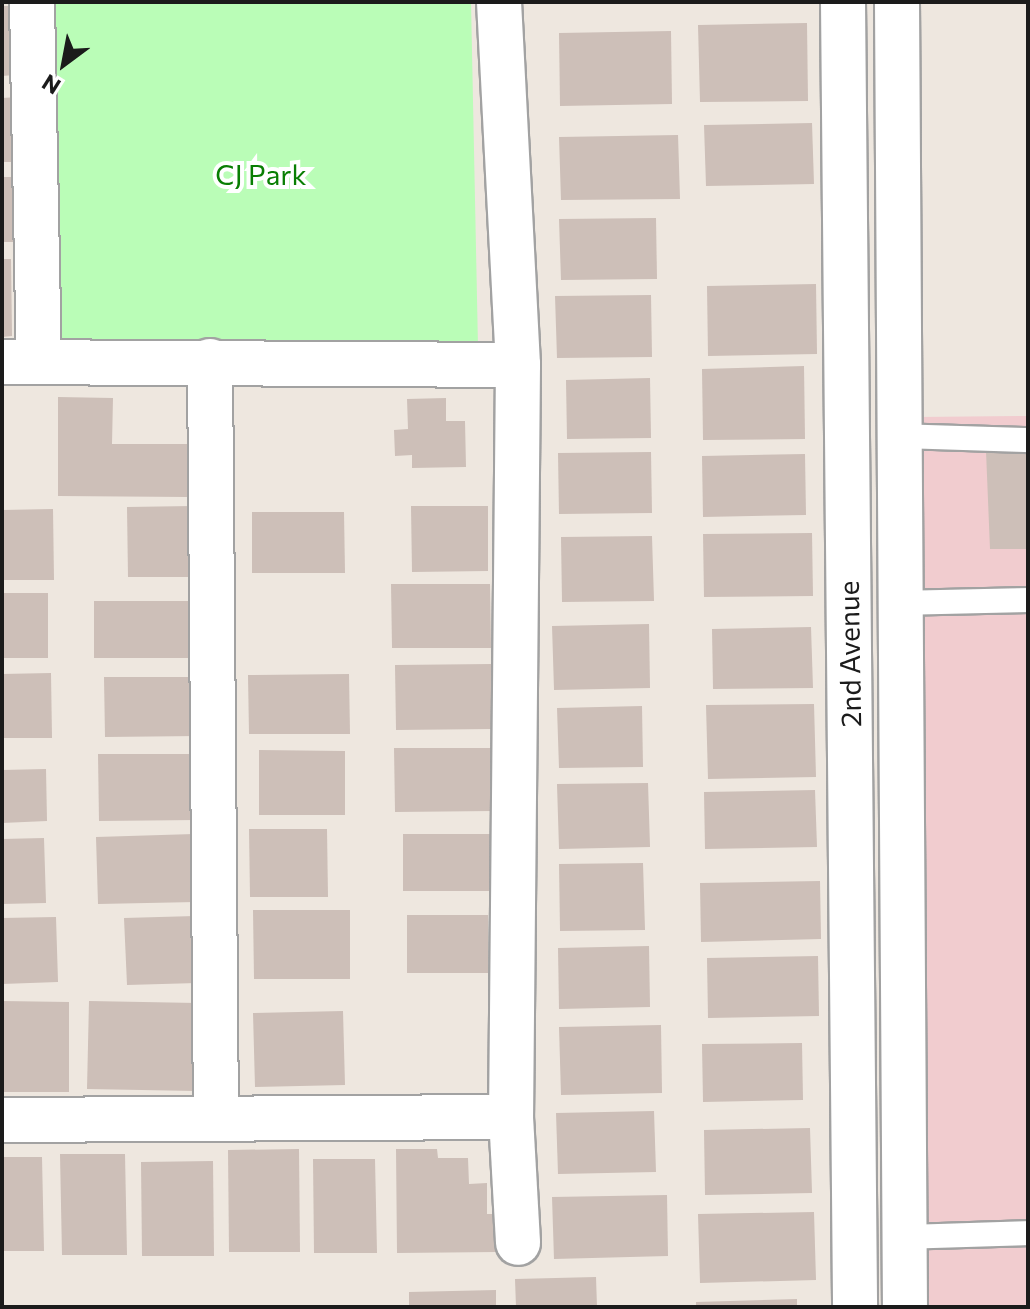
<!DOCTYPE html>
<style>
body{margin:0}
#map{position:relative;width:1030px;height:1309px;overflow:hidden;background:#eee7df;font-family:Commissioner,sans-serif}
div>[style]{position:absolute}
.commercial>*{inset:0;background:#f1cccf}
.park>*{inset:0;background:#bafdb7}
.building>*{inset:0;background:#cdbfb8}
.roads{filter:drop-shadow(2px 0 #a2a2a2) drop-shadow(-2px 0 #a2a2a2) drop-shadow(0 2px #a2a2a2) drop-shadow(0 -2px #a2a2a2)}
.service>*{height:24px;margin:-12px;padding:0 12px;transform-origin:12px;border-radius:12px;background:#fff}
.minor>*{height:44px;margin:-22px;padding:0 22px;transform-origin:22px;border-radius:22px;background:#fff}
.tertiary>*{height:44px;margin:-22px;padding:0 22px;transform-origin:22px;border-radius:22px;background:#fff}
span{translate:-50% -50%;white-space:nowrap;text-align:center;line-height:1.15;-webkit-text-stroke:8px #fff;paint-order:stroke}
.park-label{font-size:28px;color:#097e03}
.street-label{font-size:28px;color:#1b1b1b}
.frame{position:absolute;inset:0;border:4px solid #1b1b1b;pointer-events:none}
.north{position:absolute;left:24px;top:24px;width:80px;height:80px;-webkit-text-stroke:6px #fff;paint-order:stroke;rotate:212deg;font-size:22px;font-weight:700;line-height:32px;text-align:center;color:#1b1b1b}
.north::after{content:'';display:block;margin:auto;width:28px;height:36px;background:#1b1b1b;clip-path:polygon(50% 0,100% 100%,50% 72%,0 100%)}
</style>
<div id="map">
<div class="commercial">
<i style="clip-path:polygon(1028px 416px,1028px 1307px,921px 1307px,918px 417px)"></i>
</div>
<div class="park">
<i style="clip-path:polygon(46px 2px,471px 2px,478px 347px,49px 347px)"></i>
</div>
<div class="building">
<i style="clip-path:polygon(2px 6px,14px 6px,15px 75px,2px 76px)"></i>
<i style="clip-path:polygon(807px 23px,808px 101px,700px 102px,698px 25px)"></i>
<i style="clip-path:polygon(671px 31px,672px 104px,560px 106px,559px 33px)"></i>
<i style="clip-path:polygon(18px 97px,20px 162px,2px 162px,2px 98px)"></i>
<i style="clip-path:polygon(812px 123px,814px 184px,706px 186px,704px 125px)"></i>
<i style="clip-path:polygon(678px 135px,680px 199px,561px 200px,559px 137px)"></i>
<i style="clip-path:polygon(2px 177px,13px 177px,13px 242px,2px 242px)"></i>
<i style="clip-path:polygon(656px 218px,657px 279px,561px 280px,559px 219px)"></i>
<i style="clip-path:polygon(2px 259px,11px 259px,12px 336px,2px 337px)"></i>
<i style="clip-path:polygon(816px 284px,817px 354px,708px 356px,707px 286px)"></i>
<i style="clip-path:polygon(651px 295px,652px 357px,557px 358px,555px 296px)"></i>
<i style="clip-path:polygon(804px 366px,805px 439px,703px 440px,702px 369px)"></i>
<i style="clip-path:polygon(650px 378px,651px 438px,567px 439px,566px 380px)"></i>
<i style="clip-path:polygon(58px 397px,113px 398px,112px 444px,187px 444px,187px 497px,58px 496px)"></i>
<i style="clip-path:polygon(446px 398px,446px 421px,465px 421px,466px 467px,412px 468px,412px 455px,395px 456px,394px 430px,408px 429px,407px 399px)"></i>
<i style="clip-path:polygon(986px 451px,1028px 452px,1028px 549px,990px 549px)"></i>
<i style="clip-path:polygon(651px 452px,652px 513px,559px 514px,558px 453px)"></i>
<i style="clip-path:polygon(805px 454px,806px 515px,703px 517px,702px 456px)"></i>
<i style="clip-path:polygon(192px 506px,193px 577px,128px 577px,127px 507px)"></i>
<i style="clip-path:polygon(411px 506px,488px 506px,488px 571px,412px 572px)"></i>
<i style="clip-path:polygon(53px 509px,54px 580px,2px 580px,2px 510px)"></i>
<i style="clip-path:polygon(252px 512px,344px 512px,345px 573px,252px 573px)"></i>
<i style="clip-path:polygon(812px 533px,813px 596px,704px 597px,703px 534px)"></i>
<i style="clip-path:polygon(652px 536px,654px 601px,562px 602px,561px 537px)"></i>
<i style="clip-path:polygon(391px 584px,490px 584px,491px 648px,392px 648px)"></i>
<i style="clip-path:polygon(2px 593px,48px 593px,48px 658px,2px 658px)"></i>
<i style="clip-path:polygon(94px 601px,192px 601px,193px 658px,94px 658px)"></i>
<i style="clip-path:polygon(649px 624px,650px 688px,554px 690px,552px 626px)"></i>
<i style="clip-path:polygon(811px 627px,813px 688px,713px 689px,712px 629px)"></i>
<i style="clip-path:polygon(491px 664px,491px 729px,396px 730px,395px 665px)"></i>
<i style="clip-path:polygon(51px 673px,52px 738px,2px 738px,2px 674px)"></i>
<i style="clip-path:polygon(349px 674px,350px 734px,249px 734px,248px 675px)"></i>
<i style="clip-path:polygon(104px 677px,197px 677px,198px 736px,105px 737px)"></i>
<i style="clip-path:polygon(814px 704px,816px 777px,708px 779px,706px 705px)"></i>
<i style="clip-path:polygon(642px 706px,643px 767px,559px 768px,557px 708px)"></i>
<i style="clip-path:polygon(394px 748px,492px 748px,493px 811px,395px 812px)"></i>
<i style="clip-path:polygon(259px 750px,345px 751px,345px 815px,259px 815px)"></i>
<i style="clip-path:polygon(98px 754px,197px 754px,197px 820px,99px 821px)"></i>
<i style="clip-path:polygon(46px 769px,47px 821px,2px 823px,2px 770px)"></i>
<i style="clip-path:polygon(648px 783px,650px 847px,559px 849px,557px 784px)"></i>
<i style="clip-path:polygon(815px 790px,817px 847px,705px 849px,704px 792px)"></i>
<i style="clip-path:polygon(249px 829px,327px 829px,328px 897px,250px 897px)"></i>
<i style="clip-path:polygon(194px 834px,196px 902px,98px 904px,96px 837px)"></i>
<i style="clip-path:polygon(403px 834px,491px 834px,491px 891px,403px 891px)"></i>
<i style="clip-path:polygon(44px 838px,46px 903px,2px 904px,2px 839px)"></i>
<i style="clip-path:polygon(643px 863px,645px 930px,560px 931px,559px 864px)"></i>
<i style="clip-path:polygon(820px 881px,821px 939px,701px 942px,700px 883px)"></i>
<i style="clip-path:polygon(253px 910px,350px 910px,350px 979px,254px 979px)"></i>
<i style="clip-path:polygon(407px 915px,488px 915px,488px 973px,407px 973px)"></i>
<i style="clip-path:polygon(195px 916px,197px 983px,127px 985px,124px 918px)"></i>
<i style="clip-path:polygon(56px 917px,58px 982px,2px 984px,2px 918px)"></i>
<i style="clip-path:polygon(649px 946px,650px 1007px,559px 1009px,558px 948px)"></i>
<i style="clip-path:polygon(818px 956px,819px 1016px,708px 1018px,707px 958px)"></i>
<i style="clip-path:polygon(2px 1001px,69px 1002px,69px 1092px,2px 1092px)"></i>
<i style="clip-path:polygon(89px 1001px,197px 1003px,196px 1091px,87px 1089px)"></i>
<i style="clip-path:polygon(343px 1011px,345px 1085px,255px 1087px,253px 1013px)"></i>
<i style="clip-path:polygon(661px 1025px,662px 1093px,561px 1095px,559px 1027px)"></i>
<i style="clip-path:polygon(802px 1043px,803px 1100px,703px 1102px,702px 1044px)"></i>
<i style="clip-path:polygon(654px 1111px,656px 1172px,558px 1174px,556px 1113px)"></i>
<i style="clip-path:polygon(810px 1128px,812px 1193px,705px 1195px,704px 1130px)"></i>
<i style="clip-path:polygon(299px 1149px,300px 1252px,229px 1252px,228px 1150px)"></i>
<i style="clip-path:polygon(396px 1149px,437px 1149px,438px 1158px,468px 1158px,469px 1184px,487px 1183px,487px 1214px,497px 1214px,497px 1252px,397px 1253px)"></i>
<i style="clip-path:polygon(60px 1154px,125px 1154px,127px 1255px,62px 1255px)"></i>
<i style="clip-path:polygon(2px 1157px,42px 1157px,44px 1251px,2px 1251px)"></i>
<i style="clip-path:polygon(313px 1159px,375px 1159px,377px 1253px,314px 1253px)"></i>
<i style="clip-path:polygon(213px 1161px,214px 1256px,142px 1256px,141px 1162px)"></i>
<i style="clip-path:polygon(667px 1195px,668px 1256px,554px 1259px,552px 1197px)"></i>
<i style="clip-path:polygon(814px 1212px,816px 1280px,700px 1283px,698px 1214px)"></i>
<i style="clip-path:polygon(596px 1277px,597px 1307px,516px 1307px,515px 1279px)"></i>
<i style="clip-path:polygon(496px 1290px,496px 1307px,409px 1307px,409px 1292px)"></i>
<i style="clip-path:polygon(797px 1299px,797px 1307px,696px 1307px,696px 1302px)"></i>
</div>
<div class="roads">
<div class="service">
<i style="left:899px;top:436px;width:129px;rotate:1.8deg"></i>
<i style="left:898px;top:603px;width:130px;rotate:-1.3deg"></i>
<i style="left:904px;top:1237px;width:124px;rotate:-1.8deg"></i>
</div>
<div class="minor">
<i style="left:32px;top:2px;width:360px;rotate:88.9deg"></i>
<i style="left:499px;top:2px;width:363px;rotate:87deg"></i>
<i style="left:518px;top:365px;width:752px;rotate:90.53deg"></i>
<i style="left:511px;top:1117px;width:126px;rotate:86.8deg"></i>
<i style="left:210px;top:361px;width:758px;rotate:89.55deg"></i>
<i style="left:2px;top:362px;width:516px;rotate:0.33deg"></i>
<i style="left:2px;top:1120px;width:509px;rotate:-0.34deg"></i>
</div>
<div class="tertiary">
<i style="left:843px;top:2px;width:1305px;rotate:89.47deg"></i>
<i style="left:897px;top:2px;width:1305px;rotate:89.65deg"></i>
</div>
</div>
<div class="park-label">
<span style="left:261px;top:174px">CJ Park</span>
</div>
<div class="street-label">
<span style="left:849px;top:654px;rotate:-91deg">2nd Avenue</span>
</div>
<div class="frame"></div>
<div class="north">N</div>
</div>
